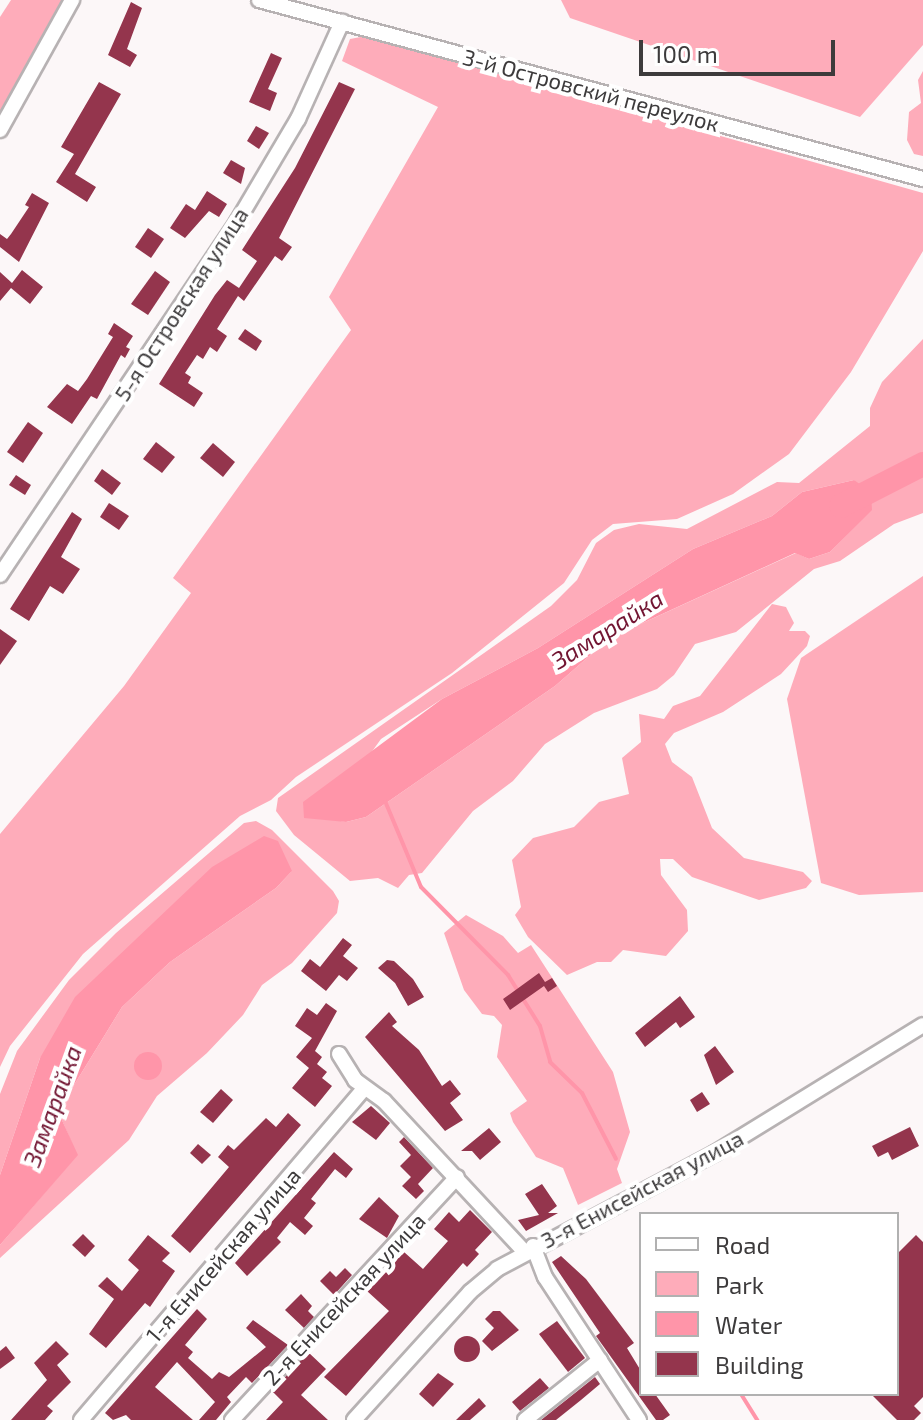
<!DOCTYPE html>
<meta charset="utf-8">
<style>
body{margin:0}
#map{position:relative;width:923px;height:1420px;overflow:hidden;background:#fcf7f8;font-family:"Exo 2",sans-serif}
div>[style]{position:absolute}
.green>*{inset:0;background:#feacba}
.water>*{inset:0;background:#ff95a9}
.round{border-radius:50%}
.stream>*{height:4px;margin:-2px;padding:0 2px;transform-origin:2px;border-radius:2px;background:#ff95a9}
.river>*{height:24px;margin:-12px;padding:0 12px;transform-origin:12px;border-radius:12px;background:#ff95a9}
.building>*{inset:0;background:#94354d}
.roads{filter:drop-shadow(2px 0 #b7b2b3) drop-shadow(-2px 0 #b7b2b3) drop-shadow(0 2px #b7b2b3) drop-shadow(0 -2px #b7b2b3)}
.minor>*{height:14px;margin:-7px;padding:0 7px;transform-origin:7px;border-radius:7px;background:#fff}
span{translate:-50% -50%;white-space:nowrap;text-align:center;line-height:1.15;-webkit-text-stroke:8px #fff;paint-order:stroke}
.street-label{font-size:22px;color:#3d3b3c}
.water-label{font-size:24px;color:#721532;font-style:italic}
.legend{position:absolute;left:639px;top:1212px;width:260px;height:184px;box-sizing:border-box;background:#fff;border:2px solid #b1b1b1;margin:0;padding:10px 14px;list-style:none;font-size:24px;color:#3d3b3c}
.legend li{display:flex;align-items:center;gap:16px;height:40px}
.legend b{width:40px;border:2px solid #b1b1b1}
.scale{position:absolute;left:639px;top:40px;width:196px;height:36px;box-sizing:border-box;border:4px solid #3d3b3c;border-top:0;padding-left:10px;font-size:24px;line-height:28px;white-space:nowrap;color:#3d3b3c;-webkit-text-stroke:6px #fff;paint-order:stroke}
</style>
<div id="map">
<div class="green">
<i style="clip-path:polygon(11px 0,67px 0,0 120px,0 17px)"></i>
<i style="clip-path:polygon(561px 0,923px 0,923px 45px,860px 117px,570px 18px)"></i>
<i style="clip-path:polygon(366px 36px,923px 193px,923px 251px,851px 372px,789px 454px,733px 494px,677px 519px,613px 524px,592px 540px,564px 583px,452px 673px,296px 777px,271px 800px,240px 816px,83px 954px,10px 1046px,0 1067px,0 834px,124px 686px,191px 593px,173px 578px,351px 330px,329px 297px,438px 107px,342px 61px,350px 39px)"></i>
<i style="clip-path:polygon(923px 71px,923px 156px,914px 154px,907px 140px,909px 112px,921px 103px,918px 80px)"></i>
<i style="clip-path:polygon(evenodd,923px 339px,923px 513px,894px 524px,840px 561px,814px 569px,736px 632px,695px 644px,674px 675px,657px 689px,594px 713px,545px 744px,513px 781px,473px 811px,422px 873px,409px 875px,398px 888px,378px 878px,350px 881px,294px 835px,276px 811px,278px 798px,551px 606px,577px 580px,596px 543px,614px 530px,639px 524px,687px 529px,777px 482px,799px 483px,870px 426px,870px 408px,882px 382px,923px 339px,854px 480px,871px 510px,830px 552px,809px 559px,796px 553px,610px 638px,555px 686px,366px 817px,346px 822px,324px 818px,381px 739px,442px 699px,538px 648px,693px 549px,772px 516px,802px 492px,854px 480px)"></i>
<i style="clip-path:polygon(923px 576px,923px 892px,859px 895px,821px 883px,787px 699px,801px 658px)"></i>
<i style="clip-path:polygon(772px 604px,786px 607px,794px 623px,789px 631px,805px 631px,810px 636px,807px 646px,781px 674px,723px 712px,674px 733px,665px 744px,672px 762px,692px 777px,712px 828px,744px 858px,803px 872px,812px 881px,806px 888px,759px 900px,692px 877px,673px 859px,660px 859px,661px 875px,687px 910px,688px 931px,666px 956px,623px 950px,611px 962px,597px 962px,567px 975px,528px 937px,515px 915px,521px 907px,512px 860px,533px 838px,574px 827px,599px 802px,629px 794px,622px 758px,641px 742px,639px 714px,664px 719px,673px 706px,700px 696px)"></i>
<i style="clip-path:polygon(256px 821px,272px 830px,333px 891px,339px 901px,337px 913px,292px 963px,262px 985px,243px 1015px,207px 1053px,157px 1096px,129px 1140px,0 1258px,0 1245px,77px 1155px,61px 1118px,71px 1090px,122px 1007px,170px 962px,276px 888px,292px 871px,40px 1058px,0 1175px,0 1094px,17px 1051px,69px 980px,116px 933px,244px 823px)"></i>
<i style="clip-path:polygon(466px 915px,503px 936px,518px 953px,531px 945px,613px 1072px,630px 1132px,617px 1169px,622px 1183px,578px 1205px,563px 1168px,536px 1157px,513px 1122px,510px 1113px,527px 1101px,497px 1057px,502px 1025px,494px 1016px,482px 1014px,464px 990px,444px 933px)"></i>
</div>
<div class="water">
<i style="clip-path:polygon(854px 480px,871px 492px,872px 510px,830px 552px,809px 559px,795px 553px,610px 638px,555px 686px,366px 817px,346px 822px,304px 818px,303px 802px,442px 699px,538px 648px,693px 549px,772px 516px,802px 492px)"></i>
<i style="clip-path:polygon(264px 836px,278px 841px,292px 871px,276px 888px,170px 962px,122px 1007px,71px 1090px,61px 1118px,78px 1155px,0 1245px,0 1175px,40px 1058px,75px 997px,212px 867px)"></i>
<i class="round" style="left:134px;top:1052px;width:28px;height:28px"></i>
</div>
<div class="stream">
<i style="left:385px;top:801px;width:93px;rotate:67.3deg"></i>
<i style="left:421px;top:887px;width:124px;rotate:45.3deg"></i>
<i style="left:508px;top:975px;width:60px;rotate:57.9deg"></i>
<i style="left:540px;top:1026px;width:37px;rotate:74deg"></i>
<i style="left:550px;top:1062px;width:45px;rotate:44.1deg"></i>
<i style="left:582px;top:1093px;width:74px;rotate:62.7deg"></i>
<i style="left:741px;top:1394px;width:31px;rotate:58deg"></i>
</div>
<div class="river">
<i style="left:841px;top:506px;width:92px;rotate:-27.1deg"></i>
</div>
<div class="building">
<i style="clip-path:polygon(131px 2px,142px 8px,127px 49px,137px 55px,130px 67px,108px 55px)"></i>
<i style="clip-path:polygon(271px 53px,282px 58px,268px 89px,277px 93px,270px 111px,249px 102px)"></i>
<i style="clip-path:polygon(99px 82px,121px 94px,75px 174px,96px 187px,87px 202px,56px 182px,74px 154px,61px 147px)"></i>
<i style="clip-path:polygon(339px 82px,355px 89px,279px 238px,292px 247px,282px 261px,275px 256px,244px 301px,238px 296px,217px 329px,227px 336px,217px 352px,210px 347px,203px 359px,197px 355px,185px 373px,191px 377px,188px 383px,203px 393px,194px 407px,159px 384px,215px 295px,227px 280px,239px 288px,257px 261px,242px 250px,295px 168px)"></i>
<i style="clip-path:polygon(256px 126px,269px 133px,259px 149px,247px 141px)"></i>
<i style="clip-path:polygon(231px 160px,245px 168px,241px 184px,223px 173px)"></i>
<i style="clip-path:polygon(207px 191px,227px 204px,219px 217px,209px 211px,185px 238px,170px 228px,186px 204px,195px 210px)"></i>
<i style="clip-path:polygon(32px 193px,49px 203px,19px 262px,0 247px,0 234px,7px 239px,11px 234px,29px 207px,25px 205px)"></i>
<i style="clip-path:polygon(148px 228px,164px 239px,151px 258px,135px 247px)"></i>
<i style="clip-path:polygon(22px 270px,43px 287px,30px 304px,11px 288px,0 301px,0 272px,12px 283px)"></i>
<i style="clip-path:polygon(155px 271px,170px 282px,148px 315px,131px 304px)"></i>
<i style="clip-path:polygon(114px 323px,133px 336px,126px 347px,130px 349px,125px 358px,121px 355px,97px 399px,91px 396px,72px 424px,47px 407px,67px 384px,78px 391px,87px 379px,113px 337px,108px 334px)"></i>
<i style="clip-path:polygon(245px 329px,262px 341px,256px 351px,238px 339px)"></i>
<i style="clip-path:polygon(28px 422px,43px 433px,23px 463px,7px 452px)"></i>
<i style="clip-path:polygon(156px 442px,175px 457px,162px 473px,143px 459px)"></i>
<i style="clip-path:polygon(213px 443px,235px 462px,223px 477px,200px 458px)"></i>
<i style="clip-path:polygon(102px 469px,121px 483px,112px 495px,94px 481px)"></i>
<i style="clip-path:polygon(16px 475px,31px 485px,25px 495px,9px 485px)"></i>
<i style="clip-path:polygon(109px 503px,129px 516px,119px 530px,100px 517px)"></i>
<i style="clip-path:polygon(72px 512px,82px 519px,61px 557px,80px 569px,63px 594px,50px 586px,29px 621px,10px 609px)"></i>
<i style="clip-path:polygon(0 629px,17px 641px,0 665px)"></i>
<i style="clip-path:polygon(343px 938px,352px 945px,343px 956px,358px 968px,347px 981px,339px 975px,326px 991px,301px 971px,310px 959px,320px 967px)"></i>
<i style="clip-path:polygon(387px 960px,394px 961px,413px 979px,424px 997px,408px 1006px,395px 983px,378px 968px)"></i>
<i style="clip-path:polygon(539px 973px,545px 982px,552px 978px,557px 986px,548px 992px,544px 986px,510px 1010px,503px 999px)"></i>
<i style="clip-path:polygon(680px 996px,695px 1017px,680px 1028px,676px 1022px,645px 1047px,635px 1033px)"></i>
<i style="clip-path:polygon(326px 1003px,337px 1011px,315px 1051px,322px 1057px,317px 1064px,327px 1072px,322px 1078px,332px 1086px,315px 1107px,292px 1088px,309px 1068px,296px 1057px,312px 1038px,295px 1026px,307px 1008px,317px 1015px)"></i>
<i style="clip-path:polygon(389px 1012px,397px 1022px,392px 1026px,419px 1050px,442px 1086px,450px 1080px,461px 1094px,450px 1103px,463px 1120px,445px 1131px,365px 1037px)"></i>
<i style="clip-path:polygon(715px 1046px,734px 1072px,716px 1085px,704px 1055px)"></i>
<i style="clip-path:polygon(221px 1089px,233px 1100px,213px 1123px,200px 1112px)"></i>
<i style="clip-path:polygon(702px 1092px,710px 1104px,697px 1112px,690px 1100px)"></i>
<i style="clip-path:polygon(371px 1106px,390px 1123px,376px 1140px,352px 1122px)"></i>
<i style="clip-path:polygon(288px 1113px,301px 1125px,190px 1253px,171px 1236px,229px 1167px,218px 1157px,228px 1145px,234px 1150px,266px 1118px,276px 1127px)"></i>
<i style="clip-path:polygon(910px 1127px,919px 1146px,892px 1160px,888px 1152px,878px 1157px,872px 1146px)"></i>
<i style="clip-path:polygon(489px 1128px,501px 1142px,480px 1160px,472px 1151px,461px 1151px)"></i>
<i style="clip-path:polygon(404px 1137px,433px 1168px,418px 1184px,424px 1191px,416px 1199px,402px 1186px,411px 1177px,400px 1166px,411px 1155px,399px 1142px)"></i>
<i style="clip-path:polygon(198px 1144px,211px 1155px,202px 1164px,190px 1153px)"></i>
<i style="clip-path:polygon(334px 1152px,353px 1169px,346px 1178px,335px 1169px,311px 1199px,316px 1203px,304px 1218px,313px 1226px,305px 1235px,290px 1222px,277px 1238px,281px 1242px,247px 1276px,235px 1263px)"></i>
<i style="clip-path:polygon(542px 1184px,557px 1206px,548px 1213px,558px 1213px,526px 1231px,518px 1220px,539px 1215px,525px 1194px)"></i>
<i style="clip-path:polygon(379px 1197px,399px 1216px,387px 1238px,359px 1219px)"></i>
<i style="clip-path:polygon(470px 1210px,492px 1232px,475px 1250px,479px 1254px,467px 1267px,463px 1263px,346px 1396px,324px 1377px,389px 1311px,367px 1291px,404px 1252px,423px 1269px,448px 1241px,434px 1229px,449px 1212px,459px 1222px)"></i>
<i style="clip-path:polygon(83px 1234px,95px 1246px,85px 1257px,72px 1245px)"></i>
<i style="clip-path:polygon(148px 1235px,170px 1253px,162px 1261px,175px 1271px,150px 1307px,145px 1303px,106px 1348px,89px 1334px,114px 1299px,98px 1286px,107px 1277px,122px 1291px,139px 1270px,128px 1260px)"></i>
<i style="clip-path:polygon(916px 1235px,923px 1242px,923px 1397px,914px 1406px,921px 1413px,914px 1420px,897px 1420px,871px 1394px,897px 1394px,897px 1254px)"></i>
<i style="clip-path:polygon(561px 1256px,586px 1279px,634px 1343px,627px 1348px,641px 1371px,641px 1394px,655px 1394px,670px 1415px,663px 1420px,656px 1420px,596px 1336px,600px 1333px,552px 1262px)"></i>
<i style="clip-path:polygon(345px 1268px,352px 1275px,334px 1295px,320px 1281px,330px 1271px,336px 1277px)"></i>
<i style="clip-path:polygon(301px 1294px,312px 1306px,308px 1311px,314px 1317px,304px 1328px,285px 1310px)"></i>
<i style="clip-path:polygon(197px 1309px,207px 1319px,185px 1345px,193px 1352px,188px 1358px,212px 1379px,219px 1372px,229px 1377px,266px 1347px,246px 1328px,253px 1320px,288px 1345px,252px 1383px,246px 1377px,227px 1397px,231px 1402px,216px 1420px,199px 1420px,215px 1402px,177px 1362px,155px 1387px,193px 1420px,131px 1420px,126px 1415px,113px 1420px,105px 1413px)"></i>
<i style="clip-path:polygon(493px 1311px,500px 1311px,519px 1330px,492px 1351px,482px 1341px,494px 1328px,485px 1319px)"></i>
<i style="clip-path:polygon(557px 1321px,585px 1358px,568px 1372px,539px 1334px)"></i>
<i class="round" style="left:454px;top:1336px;width:26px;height:26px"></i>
<i style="clip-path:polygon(56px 1341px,69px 1354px,57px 1365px,71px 1382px,47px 1406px,53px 1411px,45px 1420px,11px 1420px,47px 1380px,34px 1363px)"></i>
<i style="clip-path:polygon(6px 1346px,15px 1358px,0 1369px,0 1351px)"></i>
<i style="clip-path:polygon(308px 1352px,326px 1369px,301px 1395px,328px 1420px,266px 1420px,283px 1402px,272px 1391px)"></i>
<i style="clip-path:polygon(438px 1373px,454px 1384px,433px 1407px,419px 1394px)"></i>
<i style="clip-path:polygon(595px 1377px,600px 1384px,581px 1400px,556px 1420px,541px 1420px)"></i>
<i style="clip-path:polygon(540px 1378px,549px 1388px,520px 1411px,512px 1402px)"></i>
<i style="clip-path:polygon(479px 1398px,486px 1406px,470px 1420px,456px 1420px)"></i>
</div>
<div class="roads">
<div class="minor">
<i style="left:259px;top:0;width:688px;rotate:15.09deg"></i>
<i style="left:0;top:130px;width:149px;rotate:-61deg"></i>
<i style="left:0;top:575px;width:425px;rotate:-56.1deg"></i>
<i style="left:237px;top:222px;width:120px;rotate:-59.4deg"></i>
<i style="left:298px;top:119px;width:107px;rotate:-65.6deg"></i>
<i style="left:339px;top:1054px;width:31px;rotate:58deg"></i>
<i style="left:355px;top:1080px;width:36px;rotate:36deg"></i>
<i style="left:384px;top:1101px;width:205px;rotate:47deg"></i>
<i style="left:533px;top:1246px;width:33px;rotate:69deg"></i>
<i style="left:545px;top:1277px;width:171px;rotate:56.7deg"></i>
<i style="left:81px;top:1420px;width:435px;rotate:-49.5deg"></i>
<i style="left:232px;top:1420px;width:331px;rotate:-47.2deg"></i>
<i style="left:354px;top:1420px;width:173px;rotate:-47.8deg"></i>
<i style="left:470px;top:1292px;width:35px;rotate:-40deg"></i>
<i style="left:497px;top:1269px;width:247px;rotate:-28deg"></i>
<i style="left:715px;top:1153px;width:244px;rotate:-31.6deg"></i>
<i style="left:525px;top:1420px;width:96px;rotate:-38.7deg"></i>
</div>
</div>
<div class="street-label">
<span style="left:591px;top:90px;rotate:15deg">3-й Островский переулок</span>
<span style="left:181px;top:304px;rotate:-57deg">5-я Островская улица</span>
<span style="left:642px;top:1189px;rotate:-28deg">3-я Енисейская улица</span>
<span style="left:223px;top:1255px;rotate:-49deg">1-я Енисейская улица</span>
<span style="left:344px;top:1299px;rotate:-47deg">2-я Енисейская улица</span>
</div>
<div class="water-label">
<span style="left:607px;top:629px;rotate:-32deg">Замарайка</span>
<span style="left:52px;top:1106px;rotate:-70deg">Замарайка</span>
</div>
<ul class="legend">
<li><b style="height:10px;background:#fff"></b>Road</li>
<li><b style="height:22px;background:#feacba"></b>Park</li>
<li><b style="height:22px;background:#ff95a9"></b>Water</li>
<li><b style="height:22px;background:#94354d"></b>Building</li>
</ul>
<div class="scale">100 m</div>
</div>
